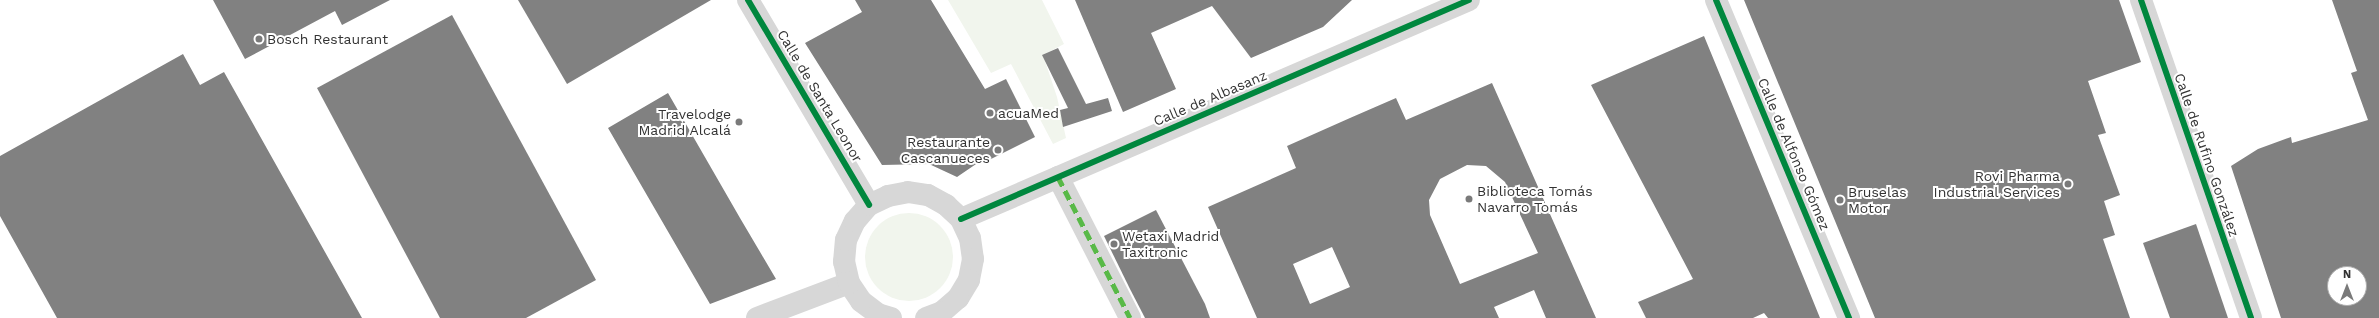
<!DOCTYPE html>
<meta charset="utf-8">
<style>
body{margin:0}
#map{position:relative;width:2379px;height:318px;overflow:hidden;background:#fff;font-family:"Work Sans",sans-serif}
div>[style]{position:absolute}
.green>*{inset:0;background:#f1f5ed}
.round{border-radius:50%}
.building>*{inset:0;background:#818181}
.minor>*{height:22px;margin:-11px;padding:0 11px;transform-origin:11px;border-radius:11px;background:#d7d7d7}
.quiet>*{height:5px;margin-top:-2.5px;transform-origin:0;background:repeating-linear-gradient(90deg,#58b947 0 10px,transparent 0 15px)}
.cycleway>*{height:6px;margin:-3px;padding:0 3px;transform-origin:3px;border-radius:3px;background:#00873e}
.dots>*{width:11px;height:11px;translate:-50% -50%;box-sizing:border-box;border:2px solid #fff;border-radius:50%}
span{translate:-50% -50%;white-space:nowrap;text-align:center;line-height:1.15;-webkit-text-stroke:4px #fff;paint-order:stroke}
.poi-label{font-size:14px;color:#333}
.left{translate:0 -50%;text-align:left}
.right{translate:-100% -50%;text-align:right}
.street-label{font-size:14px;color:#333}
.north{position:absolute;left:2327px;top:266px;width:40px;height:40px;box-sizing:border-box;background:#fff;border:1px solid #adadad;border-radius:50%;rotate:0deg;font-size:11px;font-weight:700;line-height:16px;text-align:center;color:#333}
.north::after{content:'';display:block;margin:auto;width:14px;height:18px;background:#7a7a7a;clip-path:polygon(50% 0,100% 100%,50% 72%,0 100%)}
</style>
<div id="map">
<div class="green">
<i style="clip-path:polygon(948px 0,1042px 0,1064px 44px,1043px 55px,1057px 97px,1066px 138px,1053px 144px,1011px 64px,991px 73px)"></i>
<i class="round" style="left:865px;top:213px;width:88px;height:88px"></i>
</div>
<div class="building">
<i style="clip-path:polygon(213px 0,390px 0,342px 25px,335px 11px,245px 59px)"></i>
<i style="clip-path:polygon(518px 0,711px 0,567px 84px)"></i>
<i style="clip-path:polygon(855px 0,931px 0,985px 89px,1006px 79px,1035px 137px,983px 163px,982px 160px,957px 177px,929px 164px,882px 165px,805px 43px,862px 12px)"></i>
<i style="clip-path:polygon(1075px 0,1352px 0,1323px 27px,1251px 58px,1212px 6px,1151px 33px,1176px 89px,1123px 112px)"></i>
<i style="clip-path:polygon(1744px 0,2119px 0,2141px 62px,2088px 81px,2106px 133px,2098px 135px,2120px 195px,2104px 201px,2115px 235px,2103px 239px,2130px 318px,1875px 318px)"></i>
<i style="clip-path:polygon(evenodd,2332px 0,2379px 0,2379px 318px,2281px 318px,2231px 166px,2258px 149px,2291px 137px,2292px 143px,2368px 120px,2351px 73px,2357px 71px,2332px 0,2335px 274px,2359px 274px,2359px 298px,2335px 298px,2335px 274px)"></i>
<i style="clip-path:polygon(452px 15px,596px 280px,526px 318px,440px 318px,317px 88px)"></i>
<i style="clip-path:polygon(1704px 36px,1805px 281px,1820px 318px,1768px 318px,1764px 313px,1753px 318px,1646px 318px,1638px 302px,1693px 279px,1591px 85px)"></i>
<i style="clip-path:polygon(1058px 48px,1086px 104px,1108px 98px,1112px 111px,1063px 127px,1060px 110px,1068px 108px,1042px 55px)"></i>
<i style="clip-path:polygon(183px 54px,200px 85px,224px 72px,362px 318px,57px 318px,0 216px,0 156px)"></i>
<i style="clip-path:polygon(evenodd,1492px 83px,1596px 318px,1546px 318px,1534px 290px,1494px 307px,1499px 318px,1257px 318px,1208px 207px,1296px 168px,1287px 146px,1350px 118px,1396px 98px,1406px 120px,1492px 83px,1467px 165px,1486px 166px,1505px 182px,1538px 253px,1460px 284px,1430px 215px,1429px 200px,1440px 179px,1467px 165px,1492px 83px,1332px 247px,1350px 287px,1310px 304px,1293px 264px,1332px 247px)"></i>
<i style="clip-path:polygon(668px 93px,740px 218px,776px 279px,710px 304px,608px 128px)"></i>
<i style="clip-path:polygon(1156px 210px,1205px 304px,1210px 318px,1145px 318px,1130px 289px,1104px 236px)"></i>
<i style="clip-path:polygon(2196px 224px,2228px 318px,2170px 318px,2143px 243px)"></i>
</div>
<div class="minor">
<i style="left:748px;top:0;width:238px;rotate:59.4deg"></i>
<i style="left:1716px;top:0;width:345px;rotate:67.3deg"></i>
<i style="left:2141px;top:0;width:336px;rotate:70.9deg"></i>
<i style="left:1058px;top:177px;width:158px;rotate:62.9deg"></i>
<i style="left:961px;top:219px;width:553px;rotate:-23.32deg"></i>
<i style="left:757px;top:318px;width:98px;rotate:-20.8deg"></i>
<i style="left:891px;top:318px;width:14px;rotate:-163deg"></i>
<i style="left:878px;top:314px;width:21px;rotate:-143deg"></i>
<i style="left:861px;top:301px;width:22px;rotate:-124deg"></i>
<i style="left:849px;top:283px;width:22px;rotate:-103deg"></i>
<i style="left:844px;top:262px;width:22px;rotate:-85deg"></i>
<i style="left:846px;top:240px;width:21px;rotate:-65deg"></i>
<i style="left:855px;top:221px;width:21px;rotate:-49deg"></i>
<i style="left:869px;top:205px;width:21px;rotate:-25deg"></i>
<i style="left:888px;top:196px;width:20px;rotate:-11deg"></i>
<i style="left:908px;top:192px;width:20px;rotate:9deg"></i>
<i style="left:928px;top:195px;width:21px;rotate:29deg"></i>
<i style="left:946px;top:205px;width:21px;rotate:43deg"></i>
<i style="left:961px;top:219px;width:21px;rotate:65deg"></i>
<i style="left:970px;top:238px;width:21px;rotate:82deg"></i>
<i style="left:973px;top:259px;width:21px;rotate:101deg"></i>
<i style="left:969px;top:280px;width:21px;rotate:121deg"></i>
<i style="left:958px;top:298px;width:21px;rotate:139deg"></i>
<i style="left:942px;top:312px;width:17px;rotate:159deg"></i>
</div>
<div class="quiet">
<i style="left:1058px;top:177px;width:158px;rotate:62.9deg"></i>
</div>
<div class="cycleway">
<i style="left:748px;top:0;width:238px;rotate:59.4deg"></i>
<i style="left:1716px;top:0;width:345px;rotate:67.3deg"></i>
<i style="left:2141px;top:0;width:336px;rotate:70.9deg"></i>
<i style="left:961px;top:219px;width:553px;rotate:-23.32deg"></i>
</div>
<div class="dots">
<i style="left:259px;top:39px;background:#7a7a7a"></i>
<i style="left:990px;top:113px;background:#7a7a7a"></i>
<i style="left:739px;top:122px;background:#7a7a7a"></i>
<i style="left:998px;top:150px;background:#7a7a7a"></i>
<i style="left:2068px;top:184px;background:#7a7a7a"></i>
<i style="left:1469px;top:199px;background:#7a7a7a"></i>
<i style="left:1840px;top:200px;background:#7a7a7a"></i>
<i style="left:1114px;top:244px;background:#7a7a7a"></i>
</div>
<div class="poi-label">
<span class="left" style="left:267px;top:39px">Bosch Restaurant</span>
<span class="left" style="left:998px;top:113px">acuaMed</span>
<span class="right" style="left:731px;top:122px">Travelodge<br>Madrid Alcalá</span>
<span class="right" style="left:990px;top:150px">Restaurante<br>Cascanueces</span>
<span class="right" style="left:2060px;top:184px">Rovi Pharma<br>Industrial Services</span>
<span class="left" style="left:1477px;top:199px">Biblioteca Tomás<br>Navarro Tomás</span>
<span class="left" style="left:1848px;top:200px">Bruselas<br>Motor</span>
<span class="left" style="left:1122px;top:244px">Wetaxi Madrid<br>Taxitronic</span>
</div>
<div class="street-label">
<span style="left:820px;top:96px;rotate:59deg">Calle de Santa Leonor</span>
<span style="left:1210px;top:98px;rotate:-23deg">Calle de Albasanz</span>
<span style="left:1794px;top:154px;rotate:67deg">Calle de Alfonso Gómez</span>
<span style="left:2207px;top:155px;rotate:71deg">Calle de Rufino González</span>
</div>
<div class="north">N</div>
</div>
